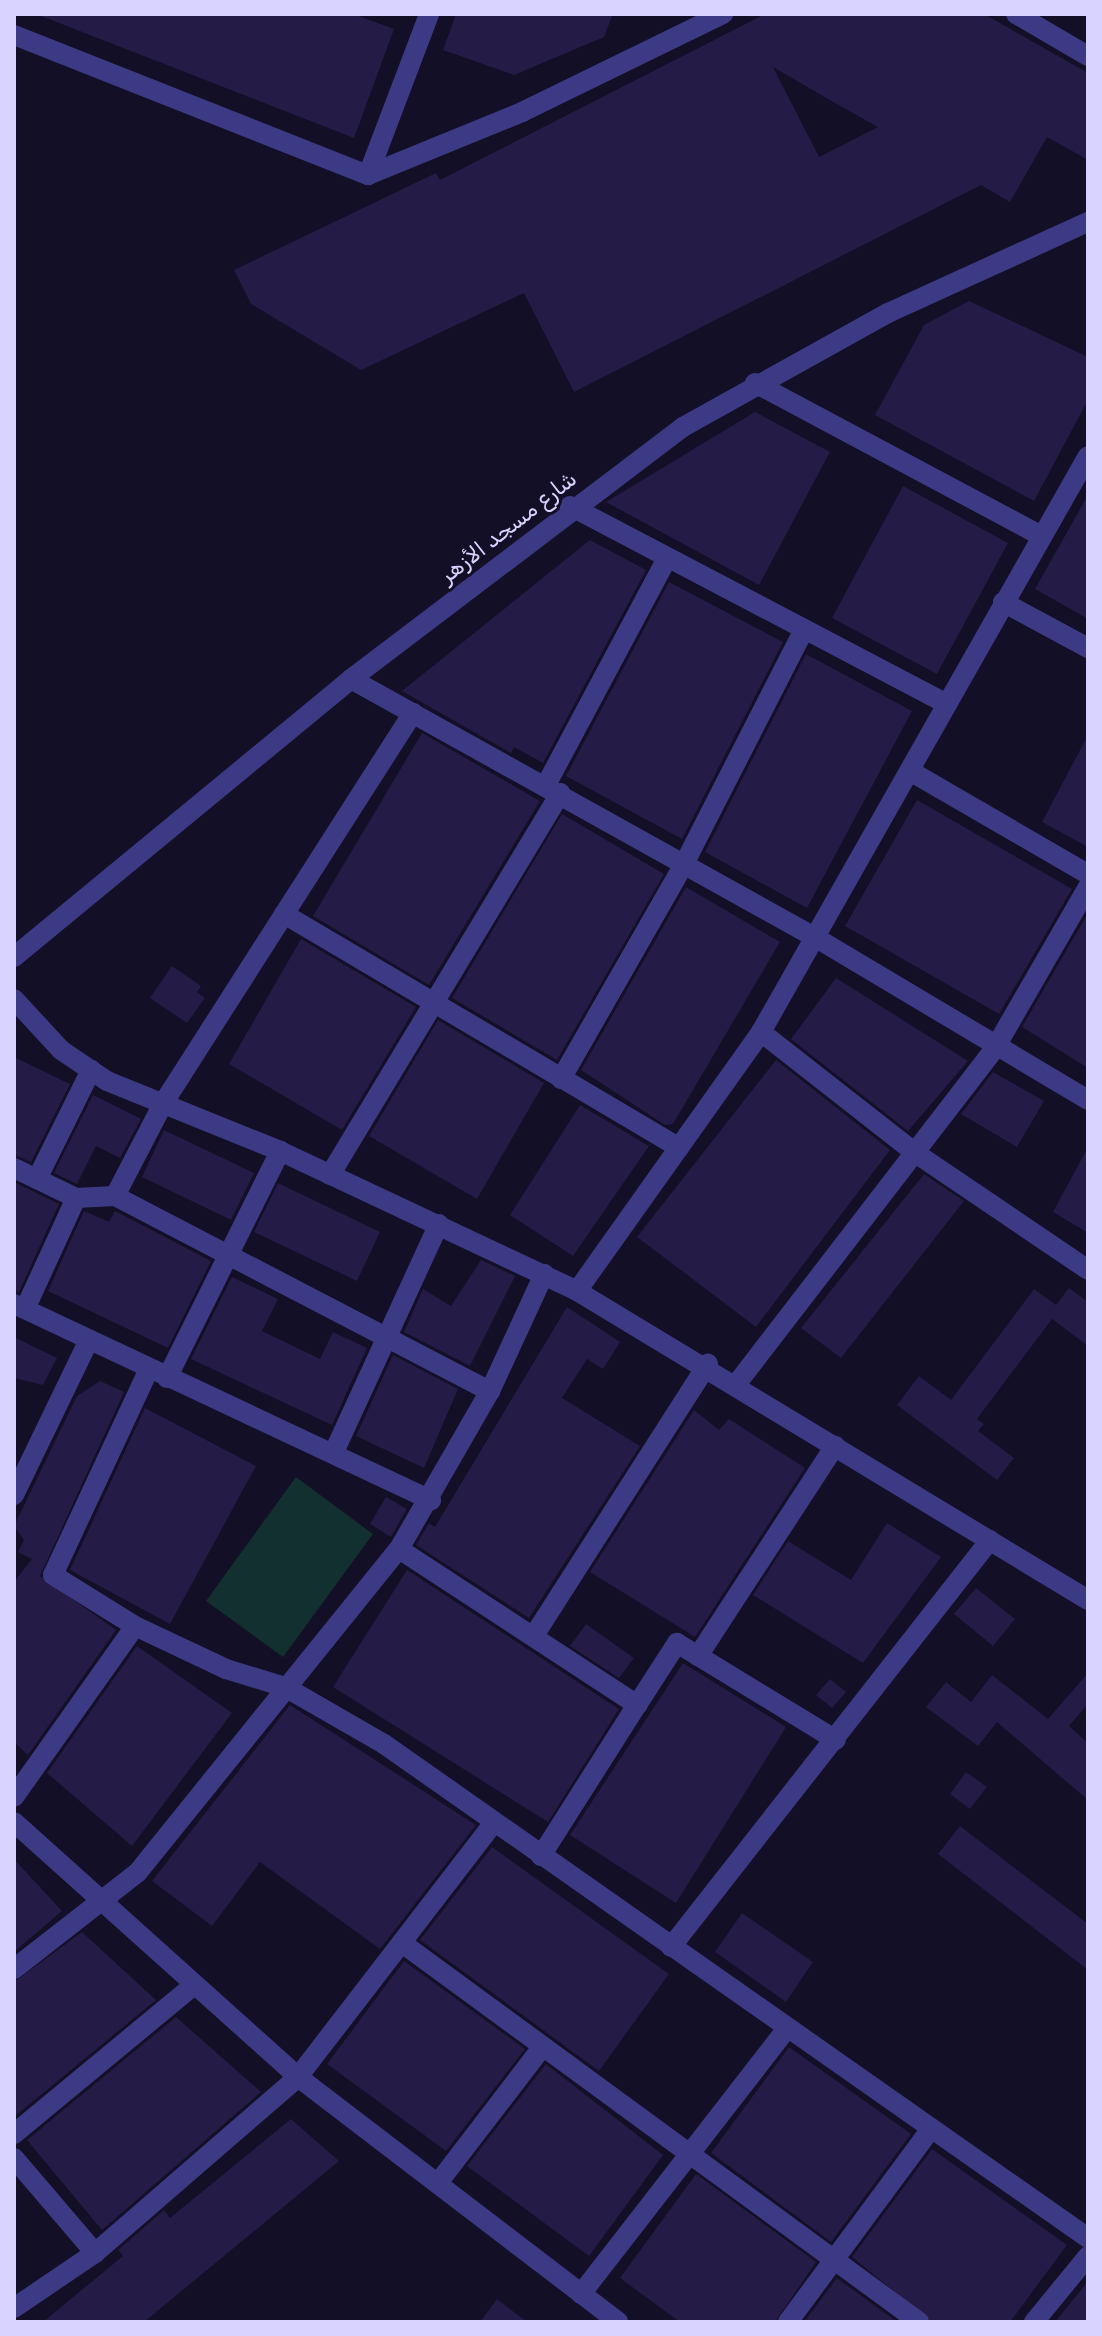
<!DOCTYPE html>
<meta charset="utf-8">
<style>
body{margin:0}
#map{position:relative;width:1102px;height:2336px;overflow:hidden;background:#130f26;font-family:Rubik,Vazirmatn,sans-serif}
div>[style]{position:absolute}
.green>*{inset:0;background:#12302f}
.building>*{inset:0;background:#241b47}
.minor>*{height:20px;margin:-10px;padding:0 10px;transform-origin:10px;border-radius:10px;background:#3d3a85}
span{translate:-50% -50%;white-space:nowrap;text-align:center;line-height:1.15;-webkit-text-stroke:6px #130f26;paint-order:stroke}
.street-label{font-size:22px;color:#d9d4ff}
.frame{position:absolute;inset:0;border:16px solid #d9d4ff;pointer-events:none}
</style>
<div id="map">
<div class="green">
<i style="clip-path:polygon(296px 1477px,373px 1534px,283px 1657px,206px 1601px)"></i>
</div>
<div class="building">
<i style="clip-path:polygon(36px 14px,353px 14px,394px 29px,354px 138px)"></i>
<i style="clip-path:polygon(456px 14px,613px 14px,604px 37px,514px 75px,443px 50px)"></i>
<i style="clip-path:polygon(evenodd,765px 14px,984px 14px,1088px 73px,1088px 160px,1047px 137px,1010px 202px,981px 185px,574px 392px,524px 293px,361px 370px,251px 304px,234px 270px,436px 173px,440px 180px,765px 14px,773px 67px,835px 103px,878px 127px,819px 157px,773px 67px)"></i>
<i style="clip-path:polygon(969px 301px,1088px 357px,1088px 400px,1034px 501px,875px 415px,924px 325px)"></i>
<i style="clip-path:polygon(755px 412px,830px 452px,759px 585px,606px 502px)"></i>
<i style="clip-path:polygon(903px 486px,1008px 543px,937px 674px,832px 618px)"></i>
<i style="clip-path:polygon(1088px 495px,1088px 619px,1035px 589px)"></i>
<i style="clip-path:polygon(590px 540px,646px 570px,543px 763px,514px 747px,511px 753px,402px 691px)"></i>
<i style="clip-path:polygon(669px 582px,783px 642px,682px 839px,566px 776px)"></i>
<i style="clip-path:polygon(806px 654px,912px 711px,807px 908px,705px 852px)"></i>
<i style="clip-path:polygon(422px 733px,540px 801px,429px 985px,313px 916px)"></i>
<i style="clip-path:polygon(1088px 735px,1088px 847px,1042px 822px)"></i>
<i style="clip-path:polygon(917px 800px,1072px 889px,999px 1014px,845px 926px)"></i>
<i style="clip-path:polygon(562px 814px,664px 874px,557px 1060px,452px 998px)"></i>
<i style="clip-path:polygon(686px 887px,780px 942px,673px 1124px,665px 1125px,581px 1070px)"></i>
<i style="clip-path:polygon(1088px 913px,1088px 1068px,1022px 1027px)"></i>
<i style="clip-path:polygon(301px 939px,416px 1007px,342px 1130px,229px 1064px)"></i>
<i style="clip-path:polygon(172px 966px,201px 986px,197px 992px,205px 998px,187px 1023px,150px 998px)"></i>
<i style="clip-path:polygon(836px 978px,968px 1061px,908px 1131px,791px 1039px)"></i>
<i style="clip-path:polygon(438px 1020px,544px 1083px,477px 1199px,369px 1136px)"></i>
<i style="clip-path:polygon(14px 1057px,70px 1084px,31px 1162px,14px 1155px)"></i>
<i style="clip-path:polygon(776px 1060px,890px 1150px,756px 1327px,637px 1237px)"></i>
<i style="clip-path:polygon(993px 1072px,1044px 1101px,1017px 1147px,961px 1114px)"></i>
<i style="clip-path:polygon(93px 1095px,141px 1119px,120px 1158px,96px 1146px,77px 1184px,54px 1173px)"></i>
<i style="clip-path:polygon(580px 1105px,649px 1146px,573px 1256px,510px 1215px)"></i>
<i style="clip-path:polygon(164px 1130px,254px 1173px,231px 1220px,142px 1177px)"></i>
<i style="clip-path:polygon(1088px 1147px,1088px 1233px,1053px 1212px)"></i>
<i style="clip-path:polygon(924px 1174px,964px 1201px,841px 1358px,801px 1328px)"></i>
<i style="clip-path:polygon(14px 1182px,59px 1204px,19px 1292px,14px 1291px)"></i>
<i style="clip-path:polygon(278px 1183px,380px 1232px,357px 1281px,254px 1232px)"></i>
<i style="clip-path:polygon(84px 1211px,109px 1222px,115px 1211px,211px 1261px,168px 1348px,48px 1291px)"></i>
<i style="clip-path:polygon(481px 1260px,515px 1276px,470px 1366px,404px 1332px,423px 1289px,451px 1306px)"></i>
<i style="clip-path:polygon(232px 1277px,278px 1299px,262px 1331px,320px 1359px,333px 1332px,367px 1348px,332px 1425px,191px 1359px)"></i>
<i style="clip-path:polygon(1069px 1288px,1088px 1302px,1088px 1346px,1052px 1319px,977px 1419px,984px 1424px,978px 1431px,1014px 1458px,997px 1480px,897px 1405px,919px 1376px,951px 1400px,1034px 1289px,1056px 1305px)"></i>
<i style="clip-path:polygon(567px 1307px,620px 1342px,603px 1369px,587px 1359px,562px 1398px,640px 1446px,529px 1618px,416px 1545px,429px 1523px,435px 1527px)"></i>
<i style="clip-path:polygon(14px 1337px,57px 1358px,43px 1385px,14px 1378px)"></i>
<i style="clip-path:polygon(393px 1355px,458px 1389px,424px 1468px,356px 1436px)"></i>
<i style="clip-path:polygon(100px 1381px,124px 1392px,40px 1576px,116px 1630px,28px 1755px,14px 1742px,14px 1582px,32px 1559px,18px 1552px,24px 1540px,14px 1526px,77px 1396px)"></i>
<i style="clip-path:polygon(145px 1408px,256px 1466px,170px 1624px,70px 1570px)"></i>
<i style="clip-path:polygon(694px 1410px,719px 1430px,729px 1419px,805px 1468px,695px 1637px,590px 1572px)"></i>
<i style="clip-path:polygon(386px 1497px,407px 1509px,391px 1537px,370px 1524px)"></i>
<i style="clip-path:polygon(887px 1523px,941px 1557px,863px 1663px,753px 1595px,788px 1541px,851px 1580px)"></i>
<i style="clip-path:polygon(407px 1570px,619px 1709px,548px 1822px,333px 1687px)"></i>
<i style="clip-path:polygon(976px 1588px,1015px 1619px,993px 1646px,954px 1614px)"></i>
<i style="clip-path:polygon(586px 1624px,634px 1658px,619px 1678px,570px 1646px)"></i>
<i style="clip-path:polygon(137px 1646px,232px 1713px,132px 1846px,47px 1773px)"></i>
<i style="clip-path:polygon(683px 1663px,786px 1727px,676px 1903px,570px 1835px)"></i>
<i style="clip-path:polygon(1088px 1673px,1088px 1704px,1069px 1726px,1088px 1743px,1088px 1800px,997px 1722px,978px 1746px,926px 1707px,946px 1682px,971px 1702px,992px 1675px,1048px 1719px)"></i>
<i style="clip-path:polygon(830px 1679px,846px 1692px,832px 1708px,816px 1695px)"></i>
<i style="clip-path:polygon(290px 1705px,476px 1825px,380px 1949px,260px 1862px,212px 1926px,152px 1881px)"></i>
<i style="clip-path:polygon(966px 1772px,987px 1787px,970px 1809px,950px 1794px)"></i>
<i style="clip-path:polygon(960px 1826px,1088px 1924px,1088px 1970px,938px 1854px)"></i>
<i style="clip-path:polygon(492px 1847px,669px 1974px,599px 2071px,420px 1940px)"></i>
<i style="clip-path:polygon(14px 1859px,62px 1911px,14px 1952px)"></i>
<i style="clip-path:polygon(742px 1913px,813px 1962px,786px 2002px,715px 1952px)"></i>
<i style="clip-path:polygon(82px 1932px,156px 2000px,14px 2117px,14px 1982px)"></i>
<i style="clip-path:polygon(404px 1961px,525px 2049px,446px 2151px,327px 2064px)"></i>
<i style="clip-path:polygon(176px 2017px,261px 2092px,102px 2230px,27px 2140px)"></i>
<i style="clip-path:polygon(789px 2047px,911px 2134px,831px 2242px,711px 2153px)"></i>
<i style="clip-path:polygon(546px 2064px,663px 2155px,589px 2256px,467px 2166px)"></i>
<i style="clip-path:polygon(291px 2119px,339px 2161px,144px 2322px,43px 2322px,123px 2256px,118px 2250px,164px 2210px,170px 2218px)"></i>
<i style="clip-path:polygon(932px 2149px,1067px 2245px,1010px 2322px,932px 2322px,852px 2257px)"></i>
<i style="clip-path:polygon(696px 2174px,816px 2262px,775px 2322px,680px 2322px,620px 2278px)"></i>
<i style="clip-path:polygon(837px 2278px,897px 2322px,804px 2322px)"></i>
<i style="clip-path:polygon(1088px 2281px,1088px 2322px,1055px 2322px)"></i>
<i style="clip-path:polygon(497px 2299px,527px 2322px,480px 2322px)"></i>
</div>
<div class="minor">
<i style="left:1016px;top:14px;width:83px;rotate:30.3deg"></i>
<i style="left:14px;top:35px;width:381px;rotate:21.6deg"></i>
<i style="left:368px;top:175px;width:166px;rotate:-22.2deg"></i>
<i style="left:522px;top:112px;width:224px;rotate:-26deg"></i>
<i style="left:368px;top:175px;width:172px;rotate:-69.2deg"></i>
<i style="left:755px;top:383px;width:323px;rotate:28.1deg"></i>
<i style="left:570px;top:506px;width:426px;rotate:27.7deg"></i>
<i style="left:1003px;top:602px;width:97px;rotate:28.4deg"></i>
<i style="left:351px;top:679px;width:534px;rotate:29.11deg"></i>
<i style="left:818px;top:939px;width:314px;rotate:30.8deg"></i>
<i style="left:910px;top:771px;width:206px;rotate:30.1deg"></i>
<i style="left:546px;top:785px;width:255px;rotate:-61.9deg"></i>
<i style="left:284px;top:914px;width:459px;rotate:30.6deg"></i>
<i style="left:14px;top:957px;width:437px;rotate:-39.5deg"></i>
<i style="left:351px;top:679px;width:417px;rotate:-37.2deg"></i>
<i style="left:683px;top:427px;width:235px;rotate:-29.1deg"></i>
<i style="left:888px;top:313px;width:220px;rotate:-24.5deg"></i>
<i style="left:14px;top:999px;width:69px;rotate:47.3deg"></i>
<i style="left:61px;top:1050px;width:55px;rotate:34deg"></i>
<i style="left:107px;top:1081px;width:187px;rotate:22deg"></i>
<i style="left:280px;top:1151px;width:328px;rotate:25.2deg"></i>
<i style="left:577px;top:1291px;width:597px;rotate:31.16deg"></i>
<i style="left:761px;top:1032px;width:194px;rotate:38.1deg"></i>
<i style="left:914px;top:1152px;width:210px;rotate:34.1deg"></i>
<i style="left:561px;top:1079px;width:245px;rotate:-60.2deg"></i>
<i style="left:683px;top:866px;width:265px;rotate:-62.9deg"></i>
<i style="left:14px;top:1168px;width:69px;rotate:25.8deg"></i>
<i style="left:76px;top:1198px;width:39px;rotate:-3deg"></i>
<i style="left:115px;top:1196px;width:423px;rotate:27.5deg"></i>
<i style="left:330px;top:1175px;width:446px;rotate:-58.9deg"></i>
<i style="left:37px;top:1179px;width:122px;rotate:-63.6deg"></i>
<i style="left:115px;top:1196px;width:106px;rotate:-62.5deg"></i>
<i style="left:164px;top:1102px;width:462px;rotate:-57.4deg"></i>
<i style="left:577px;top:1291px;width:318px;rotate:-54.6deg"></i>
<i style="left:761px;top:1032px;width:662px;rotate:-60.42deg"></i>
<i style="left:14px;top:1304px;width:461px;rotate:25.2deg"></i>
<i style="left:25px;top:1309px;width:122px;rotate:-65.3deg"></i>
<i style="left:149px;top:1369px;width:227px;rotate:115deg"></i>
<i style="left:53px;top:1575px;width:97px;rotate:31.9deg"></i>
<i style="left:135px;top:1626px;width:101px;rotate:25.3deg"></i>
<i style="left:226px;top:1669px;width:62px;rotate:17deg"></i>
<i style="left:285px;top:1687px;width:114px;rotate:29.9deg"></i>
<i style="left:384px;top:1744px;width:860px;rotate:35.06deg"></i>
<i style="left:167px;top:1378px;width:254px;rotate:-63.5deg"></i>
<i style="left:738px;top:1382px;width:421px;rotate:-52.4deg"></i>
<i style="left:995px;top:1048px;width:186px;rotate:-60deg"></i>
<i style="left:334px;top:1452px;width:251px;rotate:-65.3deg"></i>
<i style="left:14px;top:1495px;width:172px;rotate:-64.2deg"></i>
<i style="left:399px;top:1549px;width:285px;rotate:33.2deg"></i>
<i style="left:637px;top:1705px;width:74px;rotate:-57.2deg"></i>
<i style="left:677px;top:1643px;width:186px;rotate:31.4deg"></i>
<i style="left:535px;top:1634px;width:321px;rotate:-57.4deg"></i>
<i style="left:698px;top:1656px;width:251px;rotate:-56.9deg"></i>
<i style="left:14px;top:1797px;width:209px;rotate:-54.7deg"></i>
<i style="left:14px;top:1822px;width:382px;rotate:41.9deg"></i>
<i style="left:298px;top:2077px;width:403px;rotate:37.4deg"></i>
<i style="left:541px;top:1856px;width:179px;rotate:-57.6deg"></i>
<i style="left:402px;top:1943px;width:641px;rotate:36.24deg"></i>
<i style="left:671px;top:1947px;width:517px;rotate:-51.91deg"></i>
<i style="left:14px;top:1969px;width:157px;rotate:-38deg"></i>
<i style="left:138px;top:1872px;width:415px;rotate:-51.1deg"></i>
<i style="left:399px;top:1549px;width:182px;rotate:-60.1deg"></i>
<i style="left:490px;top:1391px;width:129px;rotate:-65.2deg"></i>
<i style="left:14px;top:2134px;width:231px;rotate:-39.6deg"></i>
<i style="left:14px;top:2158px;width:125px;rotate:49.5deg"></i>
<i style="left:438px;top:2183px;width:169px;rotate:-52.5deg"></i>
<i style="left:581px;top:2294px;width:333px;rotate:-52.2deg"></i>
<i style="left:14px;top:2308px;width:98px;rotate:-34.2deg"></i>
<i style="left:95px;top:2253px;width:269px;rotate:-40.9deg"></i>
<i style="left:298px;top:2077px;width:319px;rotate:-52.4deg"></i>
<i style="left:788px;top:2322px;width:239px;rotate:-53.5deg"></i>
<i style="left:1034px;top:2322px;width:85px;rotate:-50.7deg"></i>
</div>
<div class="street-label">
<span style="left:508px;top:527px;rotate:-38deg">شارع مسجد الأزهر</span>
</div>
<div class="frame"></div>
</div>
